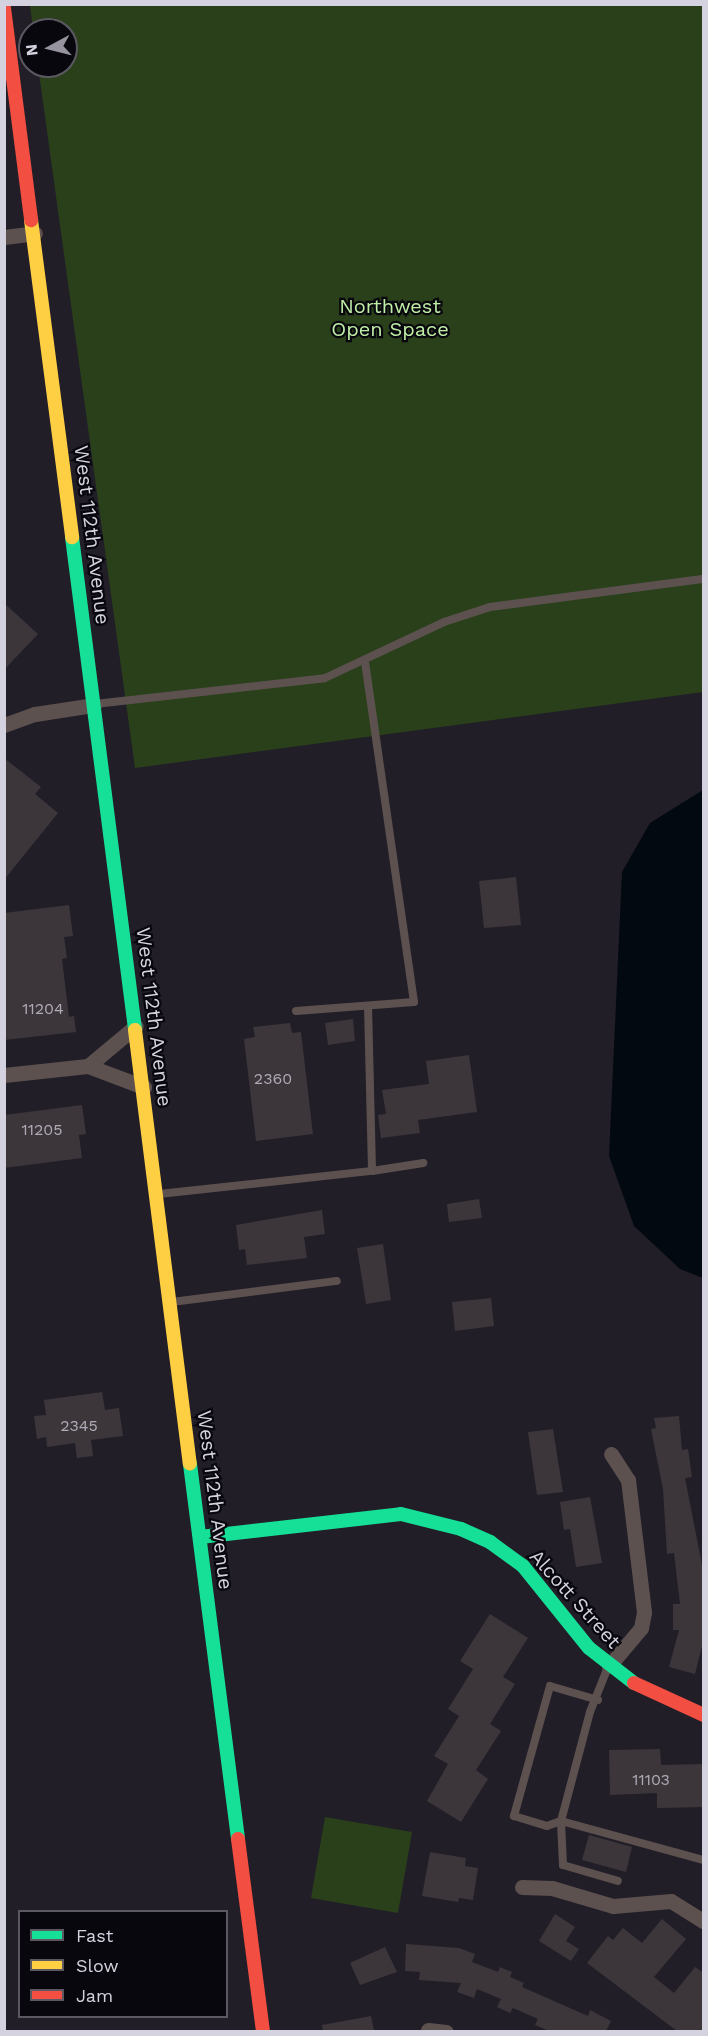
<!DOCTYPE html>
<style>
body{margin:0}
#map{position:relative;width:708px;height:2036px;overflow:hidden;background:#211e28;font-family:"Work Sans",sans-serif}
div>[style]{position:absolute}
.green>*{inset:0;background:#29401b}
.water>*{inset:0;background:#030911}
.building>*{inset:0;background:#3c363b}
.lane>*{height:8px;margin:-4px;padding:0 4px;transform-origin:4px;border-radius:4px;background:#5d514f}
.street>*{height:15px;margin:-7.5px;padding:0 7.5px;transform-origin:7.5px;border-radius:7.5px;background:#5d514f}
.fast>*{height:14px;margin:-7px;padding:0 7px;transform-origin:7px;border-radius:7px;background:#16e098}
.slow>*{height:14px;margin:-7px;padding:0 7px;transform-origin:7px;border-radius:7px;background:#ffcf43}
.jam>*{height:14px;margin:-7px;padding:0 7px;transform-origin:7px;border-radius:7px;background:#f24e42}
span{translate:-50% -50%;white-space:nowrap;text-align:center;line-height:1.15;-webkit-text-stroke:4.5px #09070e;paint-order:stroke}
.number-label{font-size:16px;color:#afabb6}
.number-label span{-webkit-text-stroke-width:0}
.park-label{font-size:20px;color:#bfeea5}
.street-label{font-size:20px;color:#d5d2df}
.frame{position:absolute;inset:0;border:6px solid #d5d2df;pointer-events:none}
.legend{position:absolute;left:18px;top:1910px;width:210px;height:108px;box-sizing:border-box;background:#09070e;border:2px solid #5b5862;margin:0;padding:8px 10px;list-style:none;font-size:18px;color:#d5d2df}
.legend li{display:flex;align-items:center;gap:12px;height:30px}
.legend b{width:30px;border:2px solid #5b5862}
.north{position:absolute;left:18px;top:18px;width:60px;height:60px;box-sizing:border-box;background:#09070e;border:2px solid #5b5862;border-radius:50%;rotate:263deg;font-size:16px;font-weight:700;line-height:24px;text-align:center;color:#d5d2df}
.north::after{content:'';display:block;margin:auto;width:21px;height:27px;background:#96939f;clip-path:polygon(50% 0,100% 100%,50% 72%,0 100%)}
</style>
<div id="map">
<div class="green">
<i style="clip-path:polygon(30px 5px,703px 5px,703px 692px,135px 768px,38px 66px,66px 66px,66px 30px,33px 30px)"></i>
<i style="clip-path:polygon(325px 1817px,412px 1832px,398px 1913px,311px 1898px)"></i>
</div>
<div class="water">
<i style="clip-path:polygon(703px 790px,704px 790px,703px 1278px,680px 1269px,634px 1226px,609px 1156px,622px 872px,650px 823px)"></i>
</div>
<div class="building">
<i style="clip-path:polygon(4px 603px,38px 634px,4px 670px)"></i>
<i style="clip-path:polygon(4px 758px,41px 787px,35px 794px,58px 813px,4px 880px)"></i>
<i style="clip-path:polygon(516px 877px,521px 925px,484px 928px,479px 881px)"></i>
<i style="clip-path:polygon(69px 905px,73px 936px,64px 937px,67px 958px,62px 959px,69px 1017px,74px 1016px,76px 1032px,4px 1040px,4px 913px)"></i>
<i style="clip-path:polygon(353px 1019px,355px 1041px,328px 1045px,325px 1023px)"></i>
<i style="clip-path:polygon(290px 1023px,292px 1033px,301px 1032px,313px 1134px,256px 1141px,244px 1039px,255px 1037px,253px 1027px)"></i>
<i style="clip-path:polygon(469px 1055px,477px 1112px,418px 1120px,420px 1133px,381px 1138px,378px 1115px,386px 1114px,382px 1090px,429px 1084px,426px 1061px)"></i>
<i style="clip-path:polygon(82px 1105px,86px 1134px,79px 1135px,82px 1158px,4px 1168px,4px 1115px)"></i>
<i style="clip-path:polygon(479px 1199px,482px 1218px,449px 1222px,447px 1204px)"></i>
<i style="clip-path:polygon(322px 1210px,325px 1234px,304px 1237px,307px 1258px,247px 1265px,245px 1249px,239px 1250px,236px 1225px)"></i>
<i style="clip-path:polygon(383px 1244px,391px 1300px,366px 1304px,357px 1248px)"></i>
<i style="clip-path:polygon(491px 1298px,494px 1326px,455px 1331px,452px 1302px)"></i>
<i style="clip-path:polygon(102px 1392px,105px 1410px,119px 1408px,123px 1436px,91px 1440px,93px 1456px,77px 1458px,75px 1443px,47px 1447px,46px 1437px,37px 1439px,34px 1416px,46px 1415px,44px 1400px)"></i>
<i style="clip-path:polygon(679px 1416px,682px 1450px,688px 1449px,692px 1477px,685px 1478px,704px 1575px,702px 1646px,695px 1674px,669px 1667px,679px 1630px,673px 1630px,673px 1604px,680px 1604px,674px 1553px,667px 1554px,663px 1489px,651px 1429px,656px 1428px,654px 1418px)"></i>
<i style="clip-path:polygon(553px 1429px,563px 1492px,537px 1495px,528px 1432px)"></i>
<i style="clip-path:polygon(590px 1497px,602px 1563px,576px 1567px,570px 1529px,564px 1530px,560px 1502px)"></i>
<i style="clip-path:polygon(490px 1614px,528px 1638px,503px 1677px,515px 1684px,490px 1724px,501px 1731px,476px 1770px,488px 1779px,461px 1822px,427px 1801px,448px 1764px,434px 1756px,459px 1716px,448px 1709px,473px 1669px,460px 1661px)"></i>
<i style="clip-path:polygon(660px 1749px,661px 1765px,704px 1764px,704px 1807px,657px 1808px,657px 1793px,610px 1795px,609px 1750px)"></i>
<i style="clip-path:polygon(589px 1835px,632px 1847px,626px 1872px,582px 1860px)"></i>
<i style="clip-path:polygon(430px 1852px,466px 1858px,465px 1866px,478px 1868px,473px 1900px,459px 1898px,458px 1902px,422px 1896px)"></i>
<i style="clip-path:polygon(555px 1914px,575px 1927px,566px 1941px,579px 1949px,571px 1961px,539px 1941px)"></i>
<i style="clip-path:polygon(662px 1919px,686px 1939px,654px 1977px,674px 1993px,695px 1967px,704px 1973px,704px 2031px,677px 2031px,587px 1963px,608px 1936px,613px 1940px,623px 1928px,642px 1943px)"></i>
<i style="clip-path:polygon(406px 1944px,459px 1948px,475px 1954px,472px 1962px,498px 1972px,500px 1967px,512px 1972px,510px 1977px,524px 1983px,522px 1987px,588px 2016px,590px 2010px,611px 2021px,606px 2031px,549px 2031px,535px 2025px,538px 2019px,513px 2008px,510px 2013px,497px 2007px,501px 1999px,477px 1989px,474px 1998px,457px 1992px,461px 1983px,419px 1980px,420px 1972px,405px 1971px)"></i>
<i style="clip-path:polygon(385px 1947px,397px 1972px,360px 1985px,350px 1963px)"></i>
<i style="clip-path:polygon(371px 2016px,374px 2031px,323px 2031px,322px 2025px)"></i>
</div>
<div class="lane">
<i style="left:95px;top:704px;width:231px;rotate:-6.4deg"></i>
<i style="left:325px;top:678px;width:132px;rotate:-25.2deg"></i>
<i style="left:444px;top:622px;width:48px;rotate:-18.1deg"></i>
<i style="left:490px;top:607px;width:216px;rotate:-7.5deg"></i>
<i style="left:368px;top:1006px;width:165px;rotate:88.6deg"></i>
<i style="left:372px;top:1171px;width:52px;rotate:-8.9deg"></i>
<i style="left:296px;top:1011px;width:118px;rotate:-4.4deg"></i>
<i style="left:414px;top:1002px;width:345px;rotate:-98.2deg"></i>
<i style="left:159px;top:1194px;width:214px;rotate:-6.2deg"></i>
<i style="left:172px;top:1302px;width:166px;rotate:-7.3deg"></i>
<i style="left:608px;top:1667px;width:48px;rotate:111.8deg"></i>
<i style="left:590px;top:1712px;width:113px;rotate:104.9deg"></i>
<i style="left:561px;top:1821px;width:148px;rotate:15.3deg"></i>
<i style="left:598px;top:1700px;width:50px;rotate:-163.7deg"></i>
<i style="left:550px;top:1686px;width:135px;rotate:105.5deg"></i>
<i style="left:514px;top:1816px;width:34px;rotate:17deg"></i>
<i style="left:547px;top:1826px;width:15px;rotate:-20deg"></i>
<i style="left:561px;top:1821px;width:44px;rotate:87.4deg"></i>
<i style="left:563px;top:1865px;width:57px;rotate:16.2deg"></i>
</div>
<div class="street">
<i style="left:4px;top:237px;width:31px;rotate:-7deg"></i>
<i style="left:4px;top:725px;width:33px;rotate:-20deg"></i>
<i style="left:35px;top:714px;width:60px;rotate:-8.7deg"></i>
<i style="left:88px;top:1066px;width:62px;rotate:-39.8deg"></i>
<i style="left:4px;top:1075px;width:84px;rotate:-6.1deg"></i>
<i style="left:88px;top:1066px;width:60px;rotate:20.6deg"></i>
<i style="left:609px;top:1666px;width:50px;rotate:-49.9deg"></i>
<i style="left:641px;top:1628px;width:16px;rotate:-79deg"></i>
<i style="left:644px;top:1612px;width:133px;rotate:-96.9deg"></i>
<i style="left:628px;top:1480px;width:31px;rotate:-123deg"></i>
<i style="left:522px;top:1887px;width:30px;rotate:2deg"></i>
<i style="left:552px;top:1888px;width:64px;rotate:16.4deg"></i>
<i style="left:613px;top:1906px;width:58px;rotate:-4.9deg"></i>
<i style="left:671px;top:1901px;width:39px;rotate:32deg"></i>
<i style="left:428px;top:2030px;width:18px;rotate:6deg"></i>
</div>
<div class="fast">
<i style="left:72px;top:537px;width:497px;rotate:82.7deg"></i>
<i style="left:190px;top:1464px;width:378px;rotate:82.7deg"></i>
<i style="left:200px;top:1537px;width:202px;rotate:-6.5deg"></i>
<i style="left:401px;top:1514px;width:62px;rotate:14deg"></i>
<i style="left:461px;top:1529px;width:32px;rotate:24deg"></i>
<i style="left:490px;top:1542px;width:41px;rotate:36deg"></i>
<i style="left:523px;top:1566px;width:105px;rotate:51.2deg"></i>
<i style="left:589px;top:1648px;width:57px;rotate:37.9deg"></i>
</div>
<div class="slow">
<i style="left:31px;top:220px;width:320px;rotate:82.6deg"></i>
<i style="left:135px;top:1030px;width:437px;rotate:82.8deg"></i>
</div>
<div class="jam">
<i style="left:4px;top:8px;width:214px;rotate:82.7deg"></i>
<i style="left:634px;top:1683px;width:77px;rotate:24.6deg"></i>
<i style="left:238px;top:1839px;width:195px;rotate:82.6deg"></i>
</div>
<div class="number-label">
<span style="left:43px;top:1009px">11204</span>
<span style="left:273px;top:1079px">2360</span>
<span style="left:42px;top:1130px">11205</span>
<span style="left:79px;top:1426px">2345</span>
<span style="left:651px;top:1780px">11103</span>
</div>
<div class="park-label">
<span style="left:390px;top:318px">Northwest<br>Open Space</span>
</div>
<div class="street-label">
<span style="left:92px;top:535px;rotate:83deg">West 112th Avenue</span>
<span style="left:154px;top:1017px;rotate:83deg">West 112th Avenue</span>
<span style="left:215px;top:1500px;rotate:83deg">West 112th Avenue</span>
<span style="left:575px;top:1599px;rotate:48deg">Alcott Street</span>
</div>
<div class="frame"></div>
<ul class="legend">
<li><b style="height:8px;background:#16e098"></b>Fast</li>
<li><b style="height:8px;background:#ffcf43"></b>Slow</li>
<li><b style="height:8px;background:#f24e42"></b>Jam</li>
</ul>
<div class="north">N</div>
</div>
